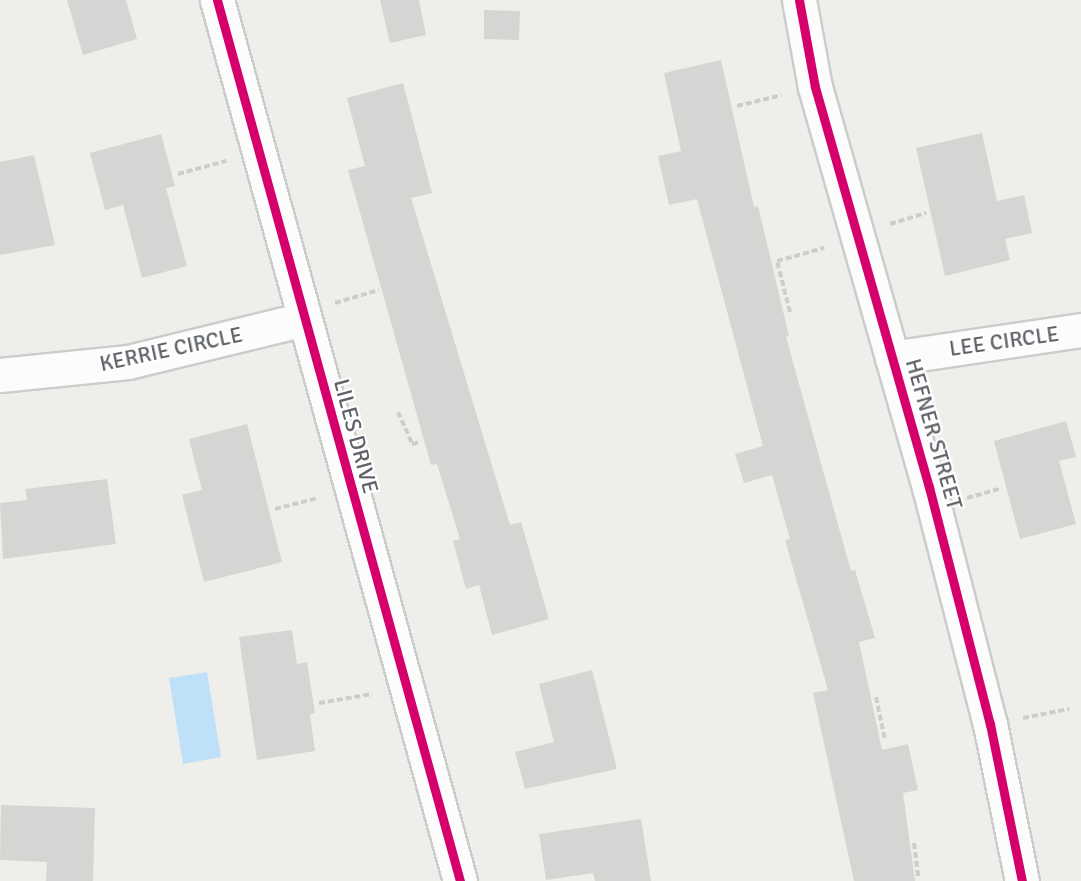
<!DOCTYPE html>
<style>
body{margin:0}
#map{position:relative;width:1081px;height:881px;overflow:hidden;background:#efeeea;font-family:Signika,sans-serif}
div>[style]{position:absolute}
.water>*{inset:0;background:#bfe0f9}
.building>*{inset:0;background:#d6d5d3}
.path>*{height:4px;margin-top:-2px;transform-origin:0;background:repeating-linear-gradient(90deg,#cacfcc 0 6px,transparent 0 9px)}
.roads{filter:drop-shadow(2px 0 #cbcccc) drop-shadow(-2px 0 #cbcccc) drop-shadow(0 2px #cbcccc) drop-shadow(0 -2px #cbcccc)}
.minor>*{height:33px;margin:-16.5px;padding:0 16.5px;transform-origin:16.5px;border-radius:16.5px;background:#fdfcfc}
.cycleway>*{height:9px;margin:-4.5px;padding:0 4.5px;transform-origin:4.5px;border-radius:4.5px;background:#d6006c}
span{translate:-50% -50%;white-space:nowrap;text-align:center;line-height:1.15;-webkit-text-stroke:4.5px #fff;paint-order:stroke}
.street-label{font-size:22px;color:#5f6368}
</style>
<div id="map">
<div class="water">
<i style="clip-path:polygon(207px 672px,221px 757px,183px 764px,169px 678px)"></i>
</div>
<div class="building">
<i style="clip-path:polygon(67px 0,126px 0,137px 39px,83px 55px)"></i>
<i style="clip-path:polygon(380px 0,419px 0,426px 35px,390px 43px)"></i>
<i style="clip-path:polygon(484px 10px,520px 11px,519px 40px,484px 39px)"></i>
<i style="clip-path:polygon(721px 60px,754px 207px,758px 206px,789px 336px,786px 337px,851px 571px,855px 570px,875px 638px,859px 642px,882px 750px,908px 744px,918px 790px,903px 793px,915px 881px,854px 881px,813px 693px,828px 690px,785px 540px,790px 539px,772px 475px,744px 483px,735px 454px,763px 446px,697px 199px,669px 205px,658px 156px,681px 151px,664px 73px)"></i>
<i style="clip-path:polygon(403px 83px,432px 193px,411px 198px,510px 525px,521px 522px,549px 619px,492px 635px,479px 585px,466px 589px,453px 541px,460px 539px,437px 464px,431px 465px,348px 170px,365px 166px,347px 98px)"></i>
<i style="clip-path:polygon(982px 133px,997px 201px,1024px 195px,1032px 233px,1005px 239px,1010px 260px,945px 276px,916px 148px)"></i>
<i style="clip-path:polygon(161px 134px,175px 186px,166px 188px,187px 266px,142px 278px,123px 205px,105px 210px,90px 153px)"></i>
<i style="clip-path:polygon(34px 155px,55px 245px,0 255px,0 162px)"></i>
<i style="clip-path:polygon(1066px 421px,1076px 457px,1059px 461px,1076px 524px,1020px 539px,994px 441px)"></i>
<i style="clip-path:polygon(247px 424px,282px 562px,204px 582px,182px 495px,202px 490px,189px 439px)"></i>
<i style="clip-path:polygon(107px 479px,116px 544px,3px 559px,0 503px,27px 500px,25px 489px)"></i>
<i style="clip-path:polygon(292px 630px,297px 664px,307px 662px,315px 713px,310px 714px,315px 751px,257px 760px,239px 637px)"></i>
<i style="clip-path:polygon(592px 670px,617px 769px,525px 789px,515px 752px,554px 742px,539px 684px)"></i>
<i style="clip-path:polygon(1px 805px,95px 808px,93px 881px,46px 881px,47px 862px,0 860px)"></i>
<i style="clip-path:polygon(641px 819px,651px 881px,595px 881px,593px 873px,546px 880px,539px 834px)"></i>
</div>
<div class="path">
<i style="left:737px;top:106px;width:46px;rotate:-13.7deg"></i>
<i style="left:178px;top:174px;width:50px;rotate:-15.2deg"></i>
<i style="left:890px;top:224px;width:38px;rotate:-17deg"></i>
<i style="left:335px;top:303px;width:46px;rotate:-16.5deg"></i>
<i style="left:790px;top:312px;width:53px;rotate:-104.3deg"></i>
<i style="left:777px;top:261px;width:49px;rotate:-15.5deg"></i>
<i style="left:398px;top:412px;width:35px;rotate:66deg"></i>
<i style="left:412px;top:444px;width:9px;rotate:-13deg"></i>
<i style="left:967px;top:498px;width:36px;rotate:-16deg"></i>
<i style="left:275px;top:509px;width:44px;rotate:-14.3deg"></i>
<i style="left:876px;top:697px;width:44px;rotate:78.2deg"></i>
<i style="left:319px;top:703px;width:54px;rotate:-9.6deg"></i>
<i style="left:1023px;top:718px;width:47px;rotate:-11.1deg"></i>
<i style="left:914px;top:843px;width:35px;rotate:83deg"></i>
</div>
<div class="roads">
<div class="minor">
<i style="left:217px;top:0;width:914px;rotate:74.58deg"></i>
<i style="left:799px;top:0;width:88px;rotate:79.6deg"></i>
<i style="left:815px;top:87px;width:416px;rotate:74.1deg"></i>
<i style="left:929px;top:487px;width:245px;rotate:75.6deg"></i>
<i style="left:990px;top:724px;width:160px;rotate:78.5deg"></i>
<i style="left:892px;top:358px;width:191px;rotate:-8.4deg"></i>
<i style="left:0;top:375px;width:129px;rotate:-5.8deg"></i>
<i style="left:128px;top:362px;width:181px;rotate:-13.7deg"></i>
</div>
</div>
<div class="cycleway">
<i style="left:217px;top:0;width:914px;rotate:74.58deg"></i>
<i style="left:799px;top:0;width:88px;rotate:79.6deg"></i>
<i style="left:815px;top:87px;width:416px;rotate:74.1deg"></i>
<i style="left:929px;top:487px;width:245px;rotate:75.6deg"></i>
<i style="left:990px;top:724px;width:160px;rotate:78.5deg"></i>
</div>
<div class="street-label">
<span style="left:1004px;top:341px;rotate:-8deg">LEE CIRCLE</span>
<span style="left:171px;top:349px;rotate:-12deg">KERRIE CIRCLE</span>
<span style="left:934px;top:434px;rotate:74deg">HEFNER STREET</span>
<span style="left:356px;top:436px;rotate:75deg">LILES DRIVE</span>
</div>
</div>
